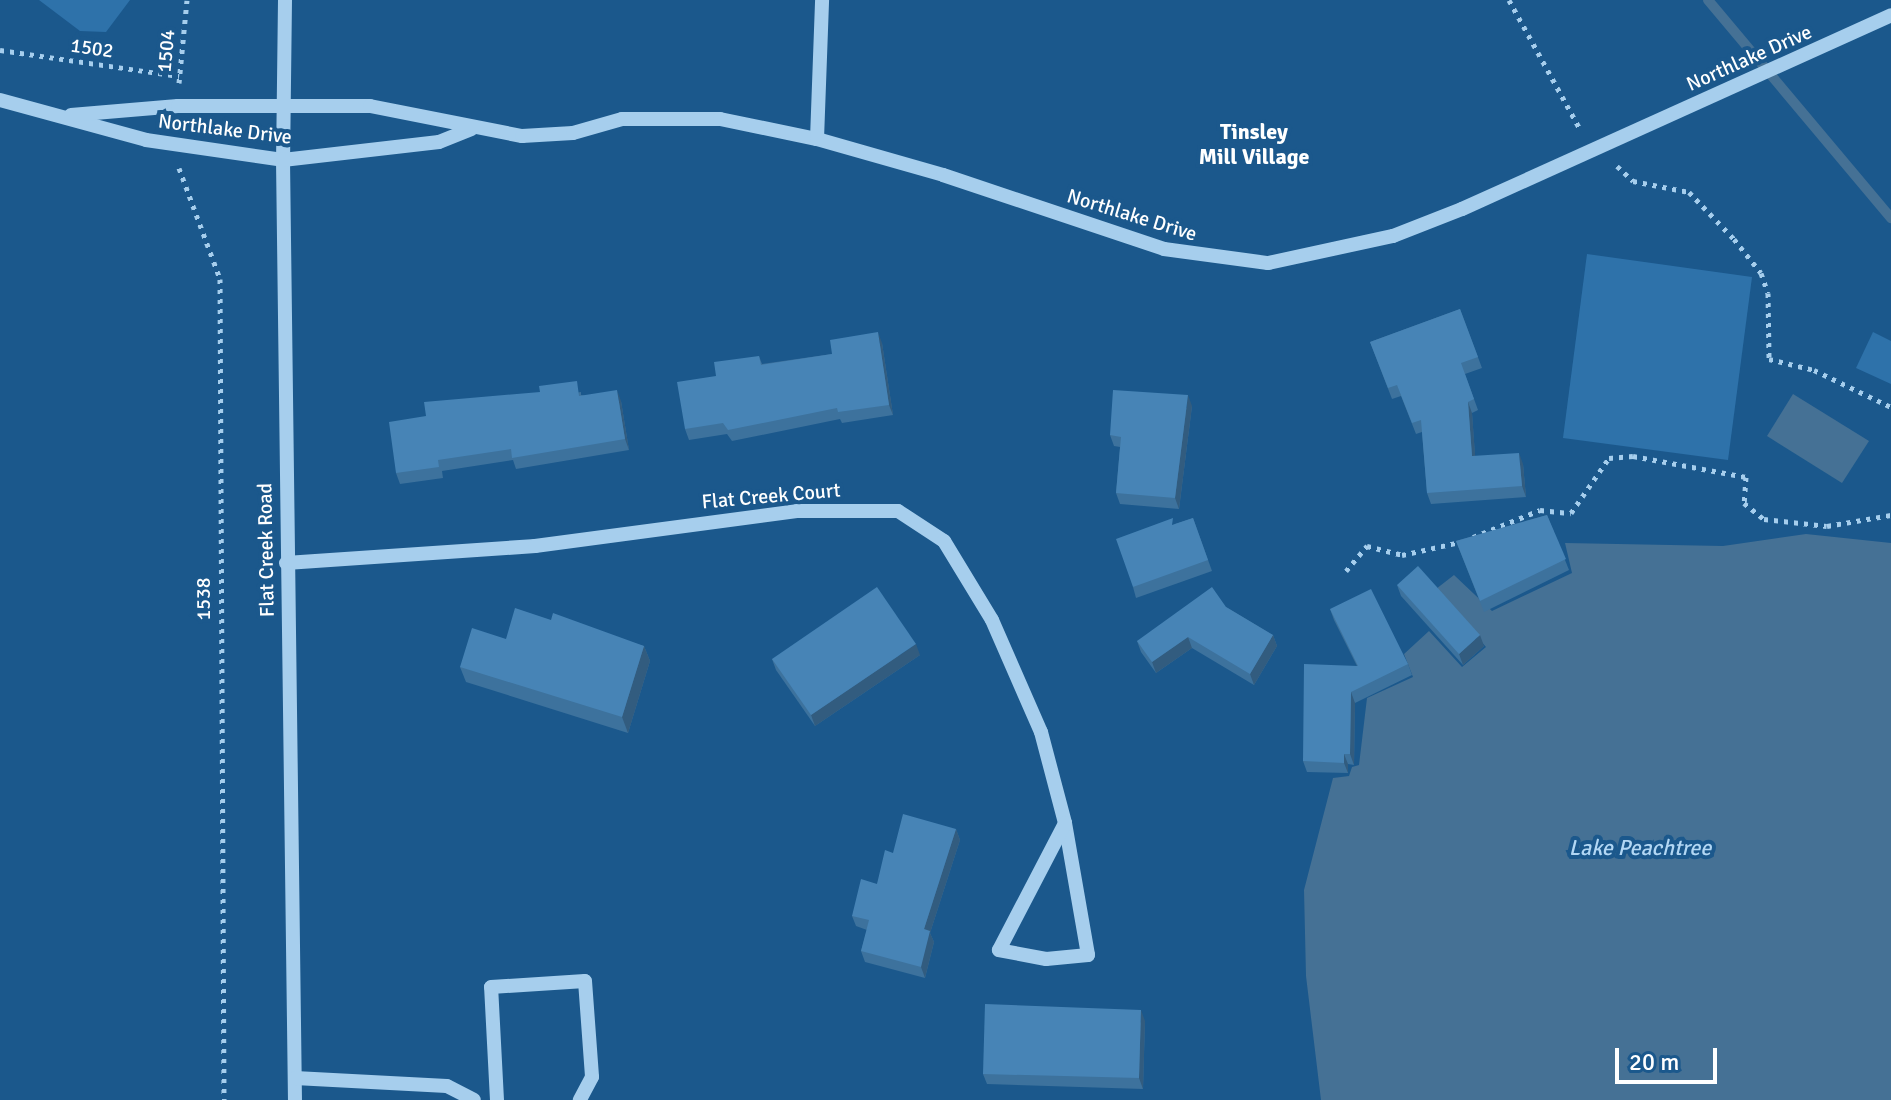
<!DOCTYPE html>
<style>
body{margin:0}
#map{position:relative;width:1891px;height:1100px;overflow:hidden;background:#1b588c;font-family:Signika,sans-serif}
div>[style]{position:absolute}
.green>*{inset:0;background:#2e72aa}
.water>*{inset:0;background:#457195}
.stream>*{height:10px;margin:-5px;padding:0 5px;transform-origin:5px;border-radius:5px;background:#457195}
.path>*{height:5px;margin-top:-2.5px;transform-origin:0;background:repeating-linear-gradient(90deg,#a6ceed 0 4px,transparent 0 10px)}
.minor>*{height:14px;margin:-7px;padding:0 7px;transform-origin:7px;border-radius:7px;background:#a6ceed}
.wall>*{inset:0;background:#3d729d}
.shaded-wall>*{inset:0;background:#325c7f}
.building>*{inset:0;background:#4784b6}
span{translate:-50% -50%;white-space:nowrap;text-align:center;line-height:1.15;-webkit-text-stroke:8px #1b588c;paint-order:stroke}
.street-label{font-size:20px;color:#fff}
.neighbourhood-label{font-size:22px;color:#fff;font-weight:700}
.water-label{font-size:22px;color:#b2d7f4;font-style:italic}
.scale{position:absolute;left:1615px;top:1048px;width:102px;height:36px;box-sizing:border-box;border:4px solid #fff;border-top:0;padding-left:10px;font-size:24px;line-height:28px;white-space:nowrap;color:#fff;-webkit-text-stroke:6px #1b588c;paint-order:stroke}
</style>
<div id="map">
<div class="green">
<i style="clip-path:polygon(39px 0,130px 0,106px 32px,80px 31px)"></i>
<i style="clip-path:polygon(1587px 254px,1752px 277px,1728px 460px,1563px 438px)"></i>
<i style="clip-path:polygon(1873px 332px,1891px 341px,1891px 384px,1856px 368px)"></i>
</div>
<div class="water">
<i style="clip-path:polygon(1793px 394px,1869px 441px,1842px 483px,1767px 436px)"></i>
<i style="clip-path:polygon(1806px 534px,1891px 543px,1891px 1100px,1321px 1100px,1306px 976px,1304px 890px,1333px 778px,1349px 776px,1352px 767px,1359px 765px,1367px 698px,1413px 677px,1404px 654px,1429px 631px,1462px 667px,1486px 647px,1436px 589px,1454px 575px,1492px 611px,1572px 573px,1565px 543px,1723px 546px)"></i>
</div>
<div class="stream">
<i style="left:1708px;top:0;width:285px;rotate:50deg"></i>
</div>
<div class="path">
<i style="left:1509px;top:0;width:147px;rotate:61.2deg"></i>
<i style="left:0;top:50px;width:181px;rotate:8.3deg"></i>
<i style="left:179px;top:83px;width:83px;rotate:-84.5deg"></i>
<i style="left:1617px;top:166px;width:22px;rotate:43deg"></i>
<i style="left:1633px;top:181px;width:57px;rotate:11.1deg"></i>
<i style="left:1689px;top:192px;width:65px;rotate:46.2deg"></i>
<i style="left:1734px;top:239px;width:43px;rotate:51.5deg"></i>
<i style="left:1761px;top:273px;width:21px;rotate:71deg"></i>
<i style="left:1768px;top:293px;width:66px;rotate:89.1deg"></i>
<i style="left:1769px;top:359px;width:46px;rotate:13.7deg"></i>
<i style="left:1814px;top:370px;width:85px;rotate:25.7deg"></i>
<i style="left:179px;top:168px;width:118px;rotate:69.7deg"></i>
<i style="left:220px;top:279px;width:821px;rotate:89.72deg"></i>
<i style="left:1473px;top:537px;width:72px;rotate:-21.9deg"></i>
<i style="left:1540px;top:510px;width:31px;rotate:6deg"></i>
<i style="left:1571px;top:513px;width:67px;rotate:-55.4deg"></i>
<i style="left:1609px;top:458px;width:24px;rotate:-5deg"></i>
<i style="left:1633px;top:456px;width:115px;rotate:10.5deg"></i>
<i style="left:1746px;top:477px;width:26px;rotate:94deg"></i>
<i style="left:1744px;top:503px;width:26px;rotate:39deg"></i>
<i style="left:1764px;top:519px;width:63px;rotate:6.3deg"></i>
<i style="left:1827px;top:526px;width:65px;rotate:-9.8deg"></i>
<i style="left:1346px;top:571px;width:33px;rotate:-50deg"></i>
<i style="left:1367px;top:546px;width:36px;rotate:14deg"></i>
<i style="left:1402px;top:555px;width:59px;rotate:-12.6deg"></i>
</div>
<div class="minor">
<i style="left:285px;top:0;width:160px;rotate:90.7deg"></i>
<i style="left:283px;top:160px;width:940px;rotate:89.27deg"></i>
<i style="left:0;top:100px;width:151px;rotate:15.3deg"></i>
<i style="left:146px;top:140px;width:138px;rotate:8.3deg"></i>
<i style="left:283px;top:160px;width:157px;rotate:-6.6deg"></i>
<i style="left:439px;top:142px;width:35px;rotate:-22deg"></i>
<i style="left:71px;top:115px;width:107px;rotate:-4.8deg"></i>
<i style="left:178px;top:106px;width:192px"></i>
<i style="left:370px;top:106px;width:155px;rotate:11.2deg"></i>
<i style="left:522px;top:136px;width:51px;rotate:-3.4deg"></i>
<i style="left:573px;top:133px;width:51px;rotate:-15.9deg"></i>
<i style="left:622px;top:119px;width:98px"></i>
<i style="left:720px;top:119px;width:99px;rotate:11.7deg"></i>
<i style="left:817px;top:139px;width:131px;rotate:15.9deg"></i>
<i style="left:943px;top:175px;width:233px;rotate:18.5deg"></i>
<i style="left:1164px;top:249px;width:105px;rotate:7.7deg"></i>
<i style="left:1268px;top:263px;width:128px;rotate:-12.2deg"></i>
<i style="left:1393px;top:236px;width:74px;rotate:-21.4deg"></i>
<i style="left:1462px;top:209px;width:471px;rotate:-24.3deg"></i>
<i style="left:817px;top:139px;width:139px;rotate:-87.9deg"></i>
<i style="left:286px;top:563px;width:250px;rotate:-3.9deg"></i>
<i style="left:535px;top:546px;width:264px;rotate:-7.6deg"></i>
<i style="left:797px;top:511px;width:101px"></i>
<i style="left:898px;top:511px;width:55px;rotate:33.1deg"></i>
<i style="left:944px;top:541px;width:92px;rotate:58.7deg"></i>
<i style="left:992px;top:620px;width:122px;rotate:66.4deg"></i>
<i style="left:1041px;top:732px;width:94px;rotate:75.2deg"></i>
<i style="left:1065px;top:823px;width:134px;rotate:80.1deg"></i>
<i style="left:1088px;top:955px;width:42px;rotate:174.6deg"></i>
<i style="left:1046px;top:959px;width:48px;rotate:-169.2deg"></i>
<i style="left:999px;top:950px;width:143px;rotate:-62.5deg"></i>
<i style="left:295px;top:1078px;width:152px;rotate:3deg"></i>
<i style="left:447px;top:1086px;width:30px;rotate:27deg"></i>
<i style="left:497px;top:1100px;width:113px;rotate:-93deg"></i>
<i style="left:491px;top:987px;width:94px;rotate:-3.7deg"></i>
<i style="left:585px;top:981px;width:96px;rotate:85.8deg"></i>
<i style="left:592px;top:1077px;width:26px;rotate:118deg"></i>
</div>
<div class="wall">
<i style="clip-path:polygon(1460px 309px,1482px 368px,1465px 374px,1478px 410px,1472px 413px,1475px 456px,1523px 464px,1526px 497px,1431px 504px,1427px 493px,1422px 432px,1416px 434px,1401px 396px,1392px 399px,1370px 342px)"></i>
<i style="clip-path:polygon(882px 343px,893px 415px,842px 423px,840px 419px,732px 441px,727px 434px,689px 440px,685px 429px,716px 376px,759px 356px,762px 364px,832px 354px)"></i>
<i style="clip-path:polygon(581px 392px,581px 395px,621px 401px,629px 450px,516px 469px,513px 460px,442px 471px,443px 478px,400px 484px,396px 473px,426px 416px)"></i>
<i style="clip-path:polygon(1192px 406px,1179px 509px,1120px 504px,1116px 493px,1120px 447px,1114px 446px,1110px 435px)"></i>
<i style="clip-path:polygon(1547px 515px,1569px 570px,1484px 612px,1456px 541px)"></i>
<i style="clip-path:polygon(1193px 518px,1212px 571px,1136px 598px,1133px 587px,1175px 524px)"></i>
<i style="clip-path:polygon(1397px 585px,1484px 646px,1463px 665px,1401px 596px)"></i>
<i style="clip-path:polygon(1226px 607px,1273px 635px,1277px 646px,1254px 685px,1192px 648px,1156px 673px,1141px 652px,1137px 641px)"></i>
<i style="clip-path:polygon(1330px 609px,1408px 664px,1412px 675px,1355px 703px,1354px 765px,1348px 764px,1348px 773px,1307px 772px,1303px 761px,1357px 666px,1334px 620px)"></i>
<i style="clip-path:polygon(551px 620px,644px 646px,650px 661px,628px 733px,466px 682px,460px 667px,506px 639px)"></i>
<i style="clip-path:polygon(920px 655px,815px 726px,776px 670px,772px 659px)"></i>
<i style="clip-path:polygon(956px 829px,960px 840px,930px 933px,934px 942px,925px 978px,865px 962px,861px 951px,867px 930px,856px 926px,852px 916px,877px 884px,893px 853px)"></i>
<i style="clip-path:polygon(1145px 1021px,1143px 1089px,987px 1084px,983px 1074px)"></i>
</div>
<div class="shaded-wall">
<i style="clip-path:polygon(878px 332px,882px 343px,893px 415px,889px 405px)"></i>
<i style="clip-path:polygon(617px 390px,621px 401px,629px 450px,625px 439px)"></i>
<i style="clip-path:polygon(1188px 395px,1192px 406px,1179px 509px,1175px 498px)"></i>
<i style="clip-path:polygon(1468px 402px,1472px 413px,1476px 467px,1472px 456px)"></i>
<i style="clip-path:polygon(1519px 453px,1523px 464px,1526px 497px,1522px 486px)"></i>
<i style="clip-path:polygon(1273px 635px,1277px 646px,1254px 685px,1250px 674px)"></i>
<i style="clip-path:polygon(1480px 635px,1484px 646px,1463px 665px,1459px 654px)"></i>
<i style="clip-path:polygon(1188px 637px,1192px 648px,1156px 673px,1152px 662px)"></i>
<i style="clip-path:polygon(916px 644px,920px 655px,815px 726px,811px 715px)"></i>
<i style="clip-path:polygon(644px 646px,650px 661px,628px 733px,622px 717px)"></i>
<i style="clip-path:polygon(1351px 692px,1355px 703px,1354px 765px,1350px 754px)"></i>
<i style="clip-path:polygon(1344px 754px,1348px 764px,1348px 773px,1344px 763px)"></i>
<i style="clip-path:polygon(956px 829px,960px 840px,930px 933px,934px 942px,925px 978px,921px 967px,924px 929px)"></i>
<i style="clip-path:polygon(1141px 1010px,1145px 1021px,1143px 1089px,1139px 1078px)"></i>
</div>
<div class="building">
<i style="clip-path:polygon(1460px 309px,1478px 357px,1461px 363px,1474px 399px,1468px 402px,1472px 456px,1519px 453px,1522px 486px,1427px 493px,1421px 420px,1412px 423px,1397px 385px,1388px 388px,1370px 342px)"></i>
<i style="clip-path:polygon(878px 332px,889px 405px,838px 412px,837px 408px,728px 430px,723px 423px,685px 429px,677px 382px,716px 376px,714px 362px,759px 356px,761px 365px,832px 354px,830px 340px)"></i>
<i style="clip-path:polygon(577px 381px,579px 396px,617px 390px,625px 439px,512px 458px,511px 449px,438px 460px,439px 467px,396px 473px,389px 422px,426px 416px,424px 402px,540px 392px,539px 386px)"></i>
<i style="clip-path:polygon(1113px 390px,1188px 395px,1175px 498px,1116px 493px,1121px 437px,1110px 435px)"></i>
<i style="clip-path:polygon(1547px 515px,1566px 559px,1480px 601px,1456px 541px)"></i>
<i style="clip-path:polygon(1173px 518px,1172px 525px,1193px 518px,1208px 560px,1133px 587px,1116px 539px)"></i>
<i style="clip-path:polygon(1418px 566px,1480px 635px,1459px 654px,1397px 585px)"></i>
<i style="clip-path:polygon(877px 587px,916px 644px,811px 715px,772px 659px)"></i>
<i style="clip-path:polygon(1212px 587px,1226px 607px,1273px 635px,1250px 674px,1188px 637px,1152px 662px,1137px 641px)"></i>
<i style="clip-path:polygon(1371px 589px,1408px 664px,1351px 692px,1350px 754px,1344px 754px,1344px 763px,1303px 761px,1304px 664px,1358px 666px,1330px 609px)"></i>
<i style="clip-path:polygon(515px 608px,551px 620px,553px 613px,644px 646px,622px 717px,460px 667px,472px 628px,506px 639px)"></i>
<i style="clip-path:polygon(903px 814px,956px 829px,924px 929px,930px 931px,921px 967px,861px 951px,869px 920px,852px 916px,861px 879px,877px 884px,885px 850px,893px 853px)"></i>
<i style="clip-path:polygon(985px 1004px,1141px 1010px,1139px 1078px,983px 1074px)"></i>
</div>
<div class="street-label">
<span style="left:92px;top:48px;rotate:8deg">1502</span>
<span style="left:166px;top:51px;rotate:-85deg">1504</span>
<span style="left:1749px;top:58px;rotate:-24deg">Northlake Drive</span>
<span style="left:225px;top:129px;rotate:7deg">Northlake Drive</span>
<span style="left:1132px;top:215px;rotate:17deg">Northlake Drive</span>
<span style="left:771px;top:496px;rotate:-5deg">Flat Creek Court</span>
<span style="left:266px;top:550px;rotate:-91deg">Flat Creek Road</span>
<span style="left:203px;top:599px;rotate:-90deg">1538</span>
</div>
<div class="neighbourhood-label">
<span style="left:1254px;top:144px">Tinsley<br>Mill Village</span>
</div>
<div class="water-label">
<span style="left:1640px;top:848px">Lake Peachtree</span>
</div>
<div class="scale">20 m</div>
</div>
